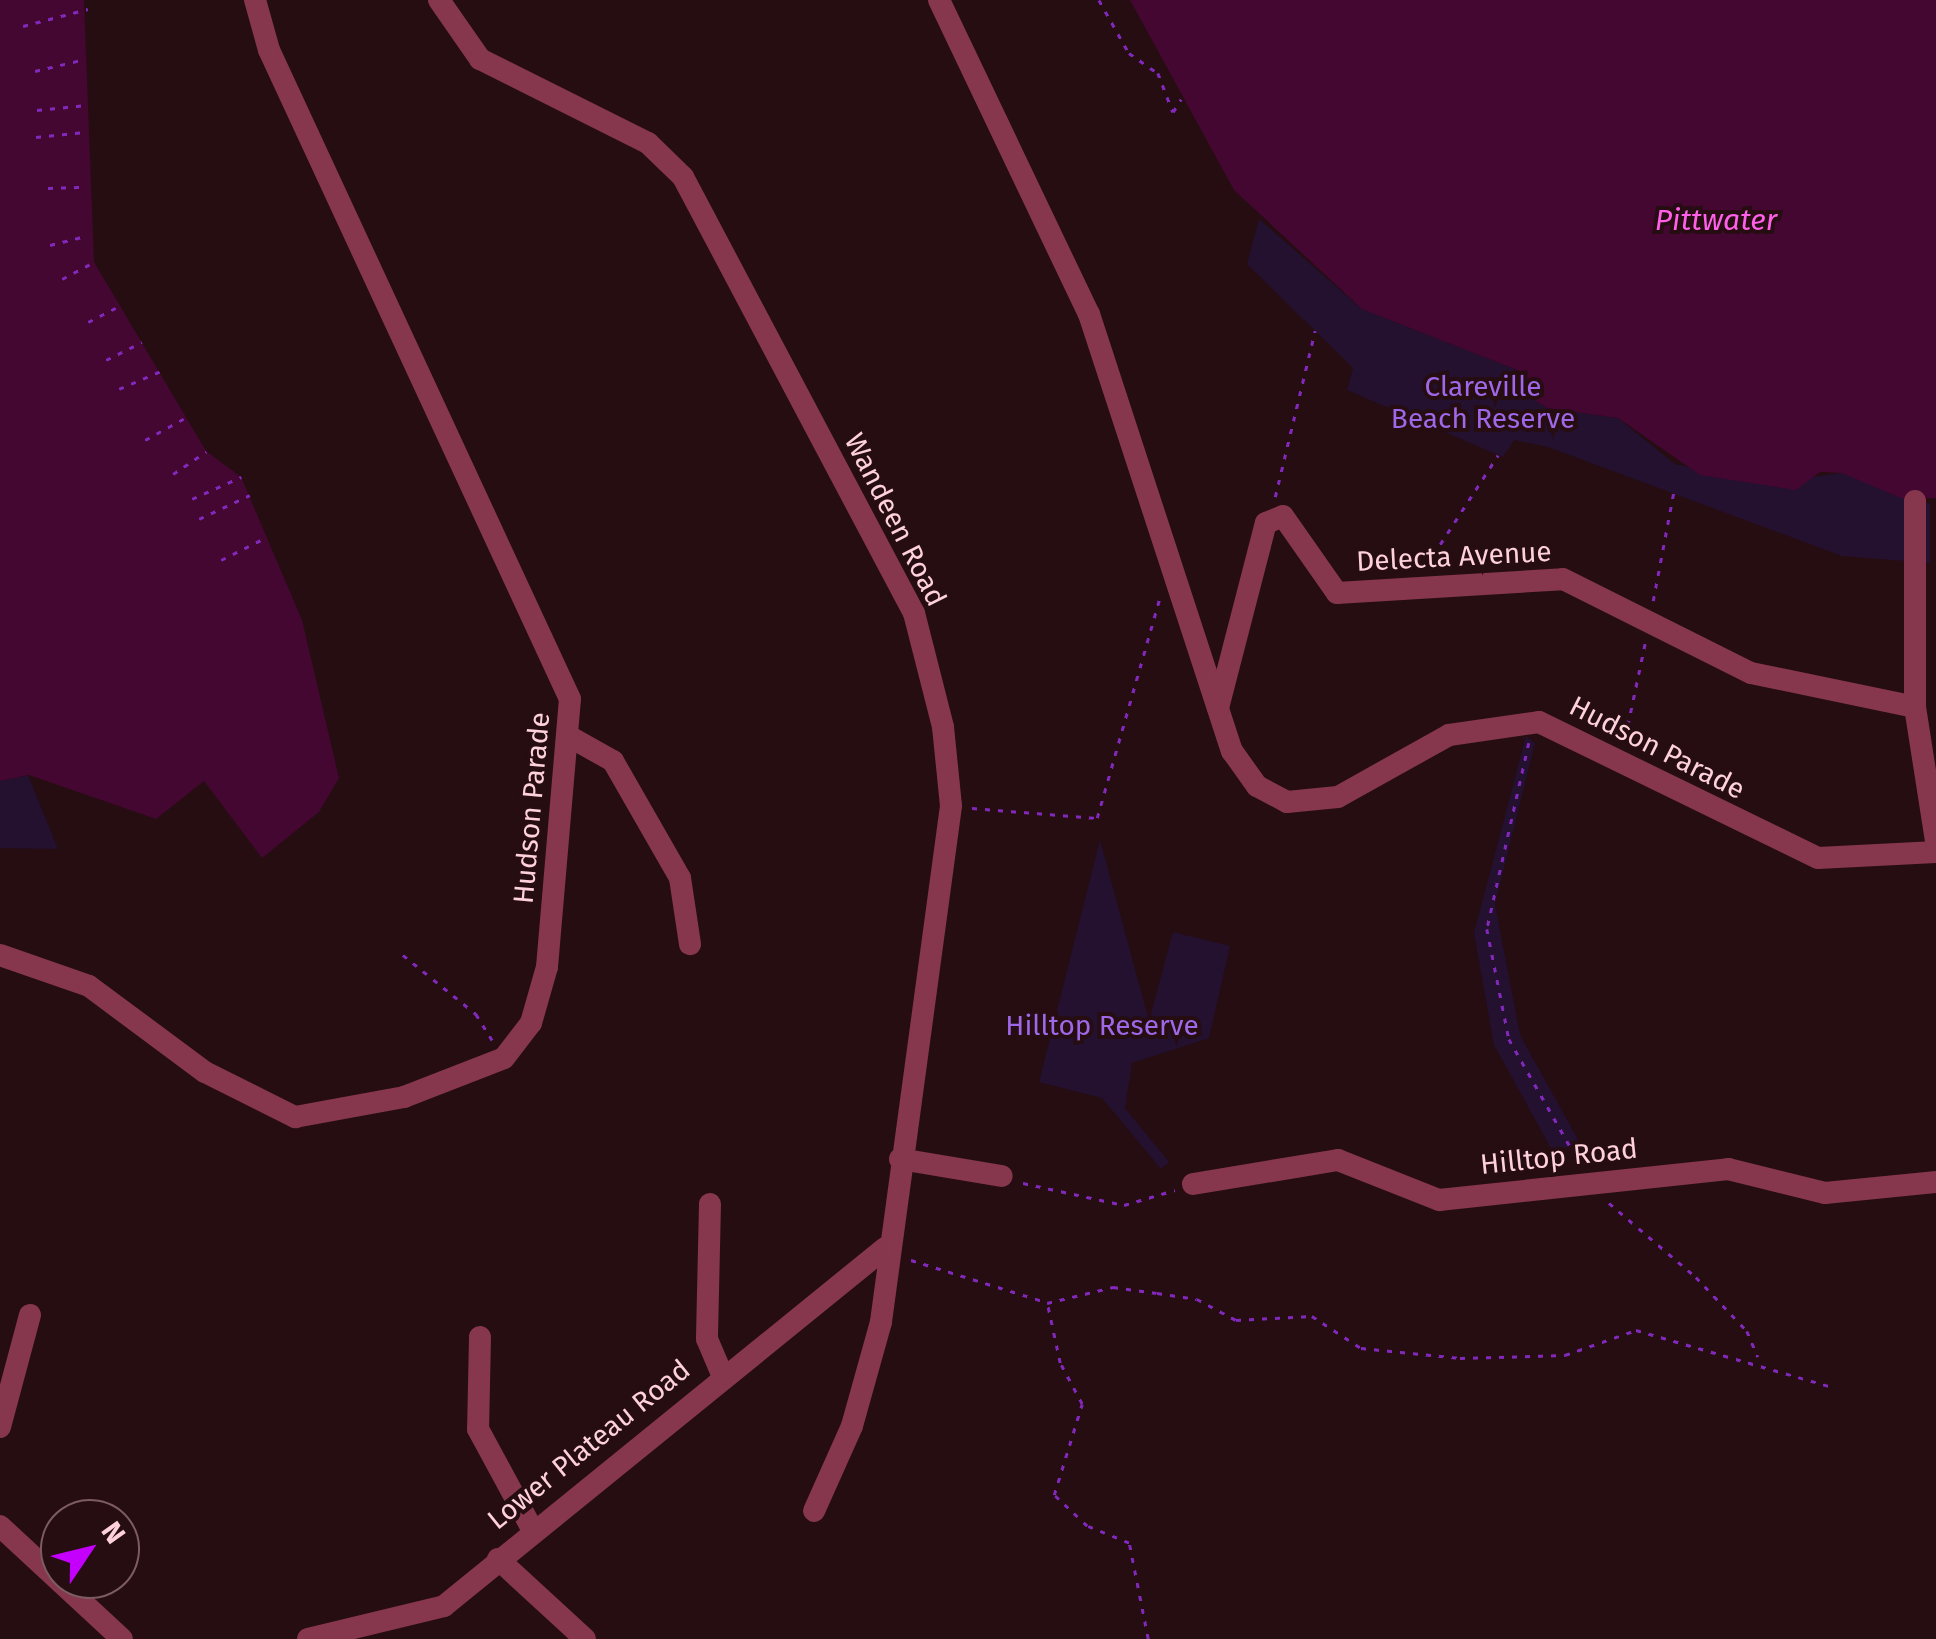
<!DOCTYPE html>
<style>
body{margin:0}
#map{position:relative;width:1936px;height:1639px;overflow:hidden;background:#250d11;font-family:"Fira Sans",sans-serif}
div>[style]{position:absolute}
.green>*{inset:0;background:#24102f}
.water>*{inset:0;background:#440731}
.path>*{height:2.5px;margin-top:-1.25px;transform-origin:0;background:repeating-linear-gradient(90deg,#8328bc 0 5px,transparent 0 13px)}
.minor>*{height:22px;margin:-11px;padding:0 11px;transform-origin:11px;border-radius:11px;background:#86364d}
span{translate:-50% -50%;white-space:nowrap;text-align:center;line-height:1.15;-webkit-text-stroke:8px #250d11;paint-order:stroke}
.park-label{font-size:28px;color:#9f68e8}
.street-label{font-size:28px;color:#ffd1db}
.water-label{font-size:30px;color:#ff5fe9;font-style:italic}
.north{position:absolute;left:40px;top:1499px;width:100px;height:100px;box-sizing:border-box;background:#250d11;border:2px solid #7c5b62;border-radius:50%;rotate:55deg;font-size:28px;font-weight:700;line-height:40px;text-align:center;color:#ffd1db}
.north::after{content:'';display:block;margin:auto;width:35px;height:45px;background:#c400fc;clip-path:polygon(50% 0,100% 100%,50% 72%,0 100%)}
</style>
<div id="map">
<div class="green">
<i style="clip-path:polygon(1259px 219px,1362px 309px,1517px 370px,1547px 408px,1618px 418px,1675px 464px,1764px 483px,1842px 473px,1930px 504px,1930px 563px,1842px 556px,1548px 447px,1514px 440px,1503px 457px,1347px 390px,1353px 368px,1247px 264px)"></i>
<i style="clip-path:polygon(1526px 736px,1535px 743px,1495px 904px,1520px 1035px,1580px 1143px,1553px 1152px,1494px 1045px,1474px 933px)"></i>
<i style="clip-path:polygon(28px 775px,58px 849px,0 848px,0 781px)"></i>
<i style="clip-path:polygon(1100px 840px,1149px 1021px,1173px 932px,1230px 946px,1209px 1038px,1132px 1063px,1125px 1108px,1169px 1162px,1161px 1169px,1102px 1098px,1039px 1082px)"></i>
</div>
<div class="water">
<i style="clip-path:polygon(0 0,84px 0,94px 262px,206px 451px,241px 477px,302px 620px,339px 778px,319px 812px,262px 858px,204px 781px,156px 819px,29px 775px,0 781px)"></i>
<i style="clip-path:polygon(1130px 0,1936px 0,1936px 498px,1901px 498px,1842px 473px,1820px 472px,1796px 490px,1700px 475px,1618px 418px,1547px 408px,1524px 393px,1517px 370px,1362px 309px,1234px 190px)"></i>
</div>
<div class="path">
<i style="left:1099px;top:0;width:61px;rotate:60.5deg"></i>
<i style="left:1129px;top:53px;width:35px;rotate:35deg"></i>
<i style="left:1158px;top:73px;width:42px;rotate:69deg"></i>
<i style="left:1173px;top:112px;width:15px;rotate:-58deg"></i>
<i style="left:23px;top:26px;width:67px;rotate:-14.7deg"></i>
<i style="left:35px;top:71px;width:47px;rotate:-13.4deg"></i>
<i style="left:37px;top:110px;width:50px;rotate:-5.7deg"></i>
<i style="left:36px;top:137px;width:49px;rotate:-5.8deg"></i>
<i style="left:48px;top:188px;width:38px;rotate:-2deg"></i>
<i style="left:50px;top:245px;width:38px;rotate:-14deg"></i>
<i style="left:62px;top:279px;width:36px;rotate:-28deg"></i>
<i style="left:88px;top:322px;width:34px;rotate:-27deg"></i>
<i style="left:106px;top:360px;width:40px;rotate:-26.6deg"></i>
<i style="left:119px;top:389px;width:46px;rotate:-23.2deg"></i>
<i style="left:145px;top:440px;width:46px;rotate:-28.8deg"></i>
<i style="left:173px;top:474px;width:40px;rotate:-34deg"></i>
<i style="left:1275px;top:497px;width:171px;rotate:-76.5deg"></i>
<i style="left:192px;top:499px;width:54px;rotate:-24.2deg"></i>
<i style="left:199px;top:519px;width:56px;rotate:-25.2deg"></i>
<i style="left:221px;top:560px;width:51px;rotate:-26.6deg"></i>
<i style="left:1426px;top:566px;width:132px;rotate:-57deg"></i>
<i style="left:1653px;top:601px;width:113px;rotate:-79.3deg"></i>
<i style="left:1625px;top:738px;width:97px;rotate:-78.1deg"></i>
<i style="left:1529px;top:743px;width:191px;rotate:102.7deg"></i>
<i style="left:1487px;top:929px;width:112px;rotate:78.7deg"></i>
<i style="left:1509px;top:1039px;width:144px;rotate:60.4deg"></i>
<i style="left:972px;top:808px;width:125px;rotate:4.6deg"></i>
<i style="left:1097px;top:818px;width:227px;rotate:-74.1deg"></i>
<i style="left:403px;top:955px;width:94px;rotate:38.9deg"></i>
<i style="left:476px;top:1014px;width:31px;rotate:58deg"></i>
<i style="left:1023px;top:1183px;width:103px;rotate:12.3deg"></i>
<i style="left:1124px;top:1205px;width:53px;rotate:-16.4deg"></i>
<i style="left:1609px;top:1203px;width:114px;rotate:40.4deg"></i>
<i style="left:1696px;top:1277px;width:74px;rotate:46.6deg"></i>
<i style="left:1747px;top:1331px;width:28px;rotate:67deg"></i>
<i style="left:911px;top:1260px;width:141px;rotate:17.3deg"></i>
<i style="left:1148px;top:1639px;width:98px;rotate:-101.2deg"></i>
<i style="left:1129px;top:1543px;width:45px;rotate:-158deg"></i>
<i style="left:1087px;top:1526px;width:45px;rotate:-136.8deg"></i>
<i style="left:1054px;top:1495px;width:95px;rotate:-72.9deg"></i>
<i style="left:1082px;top:1404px;width:47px;rotate:-118.2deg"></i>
<i style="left:1060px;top:1363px;width:61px;rotate:-102.2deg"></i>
<i style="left:1047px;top:1303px;width:68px;rotate:-13.6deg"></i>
<i style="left:1113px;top:1287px;width:44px;rotate:7.8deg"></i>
<i style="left:1157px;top:1293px;width:40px;rotate:8.5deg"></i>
<i style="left:1197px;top:1299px;width:44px;rotate:28.3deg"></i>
<i style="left:1236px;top:1320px;width:76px;rotate:-3deg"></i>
<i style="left:1312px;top:1316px;width:59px;rotate:33.1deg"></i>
<i style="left:1361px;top:1348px;width:100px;rotate:5.8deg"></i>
<i style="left:1460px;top:1358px;width:105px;rotate:-1.6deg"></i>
<i style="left:1565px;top:1355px;width:75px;rotate:-19.4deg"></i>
<i style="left:1636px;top:1330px;width:204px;rotate:16.2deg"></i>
</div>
<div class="minor">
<i style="left:439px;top:0;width:72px;rotate:55.2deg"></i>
<i style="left:480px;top:59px;width:188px;rotate:26.6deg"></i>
<i style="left:648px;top:143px;width:49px;rotate:44.2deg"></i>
<i style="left:683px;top:177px;width:493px;rotate:62.1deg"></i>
<i style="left:914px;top:613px;width:118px;rotate:75.7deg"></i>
<i style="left:943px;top:727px;width:79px;rotate:84.2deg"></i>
<i style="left:951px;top:806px;width:521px;rotate:97.73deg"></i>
<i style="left:881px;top:1322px;width:108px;rotate:105.6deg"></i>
<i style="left:852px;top:1426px;width:93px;rotate:114.1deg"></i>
<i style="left:939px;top:0;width:348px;rotate:64.5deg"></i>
<i style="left:1089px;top:314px;width:460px;rotate:71.9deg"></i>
<i style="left:1232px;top:751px;width:43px;rotate:54.5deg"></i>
<i style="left:1257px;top:786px;width:34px;rotate:28deg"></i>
<i style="left:1287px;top:802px;width:51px;rotate:-5.6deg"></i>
<i style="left:1338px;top:797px;width:127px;rotate:-29.2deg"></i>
<i style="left:1449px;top:735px;width:91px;rotate:-8.2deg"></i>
<i style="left:1539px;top:722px;width:310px;rotate:26deg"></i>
<i style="left:1818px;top:858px;width:118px;rotate:-2.9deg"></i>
<i style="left:1915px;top:707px;width:136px;rotate:81.1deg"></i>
<i style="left:1218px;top:708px;width:191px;rotate:-75.5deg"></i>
<i style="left:1266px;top:523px;width:18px;rotate:-22deg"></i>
<i style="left:1283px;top:516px;width:94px;rotate:55deg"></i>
<i style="left:1337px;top:593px;width:226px;rotate:-3.5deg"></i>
<i style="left:1563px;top:579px;width:210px;rotate:26.6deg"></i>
<i style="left:1751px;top:673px;width:167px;rotate:11.7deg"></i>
<i style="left:1915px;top:707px;width:206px;rotate:-90deg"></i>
<i style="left:572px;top:738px;width:47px;rotate:29.3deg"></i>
<i style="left:613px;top:761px;width:135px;rotate:60.2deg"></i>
<i style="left:680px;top:878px;width:67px;rotate:81.4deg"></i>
<i style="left:0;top:955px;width:94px;rotate:19.2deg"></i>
<i style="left:89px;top:986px;width:144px;rotate:36.6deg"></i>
<i style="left:205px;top:1072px;width:101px;rotate:26.6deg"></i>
<i style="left:295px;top:1117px;width:111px;rotate:-10.4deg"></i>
<i style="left:404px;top:1097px;width:107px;rotate:-21.3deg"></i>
<i style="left:504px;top:1058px;width:44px;rotate:-52.4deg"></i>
<i style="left:531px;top:1023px;width:58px;rotate:-74.1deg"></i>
<i style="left:547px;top:967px;width:269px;rotate:-85.1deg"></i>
<i style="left:570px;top:699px;width:715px;rotate:-114.88deg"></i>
<i style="left:269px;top:50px;width:52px;rotate:-105.6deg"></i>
<i style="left:900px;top:1159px;width:103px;rotate:9.5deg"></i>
<i style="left:1193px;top:1184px;width:147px;rotate:-9.4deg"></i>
<i style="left:1338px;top:1160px;width:109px;rotate:21.6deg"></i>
<i style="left:1439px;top:1200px;width:291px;rotate:-6.1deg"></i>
<i style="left:1728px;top:1169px;width:100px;rotate:13.9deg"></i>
<i style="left:1825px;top:1193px;width:112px;rotate:-5.7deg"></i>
<i style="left:710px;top:1204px;width:135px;rotate:91.3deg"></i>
<i style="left:707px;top:1339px;width:39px;rotate:67deg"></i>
<i style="left:480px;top:1337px;width:92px;rotate:91.2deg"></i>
<i style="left:478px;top:1429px;width:114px;rotate:61.6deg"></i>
<i style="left:0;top:1427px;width:116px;rotate:-75deg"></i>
<i style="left:0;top:1526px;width:166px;rotate:42.8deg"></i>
<i style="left:498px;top:1559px;width:118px;rotate:42.6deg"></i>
<i style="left:308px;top:1639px;width:140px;rotate:-13.6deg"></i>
<i style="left:444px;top:1606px;width:568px;rotate:-39.07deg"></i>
</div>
<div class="park-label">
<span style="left:1483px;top:403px">Clareville<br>Beach Reserve</span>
<span style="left:1102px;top:1026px">Hilltop Reserve</span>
</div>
<div class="street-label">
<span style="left:895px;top:520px;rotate:63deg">Wandeen Road</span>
<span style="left:1454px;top:557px;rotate:-3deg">Delecta Avenue</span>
<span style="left:1657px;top:748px;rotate:27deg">Hudson Parade</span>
<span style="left:532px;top:808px;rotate:-85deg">Hudson Parade</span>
<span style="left:1559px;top:1157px;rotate:-6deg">Hilltop Road</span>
<span style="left:589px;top:1445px;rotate:-39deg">Lower Plateau Road</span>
</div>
<div class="water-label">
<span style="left:1716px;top:220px">Pittwater</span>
</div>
<div class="north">N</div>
</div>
